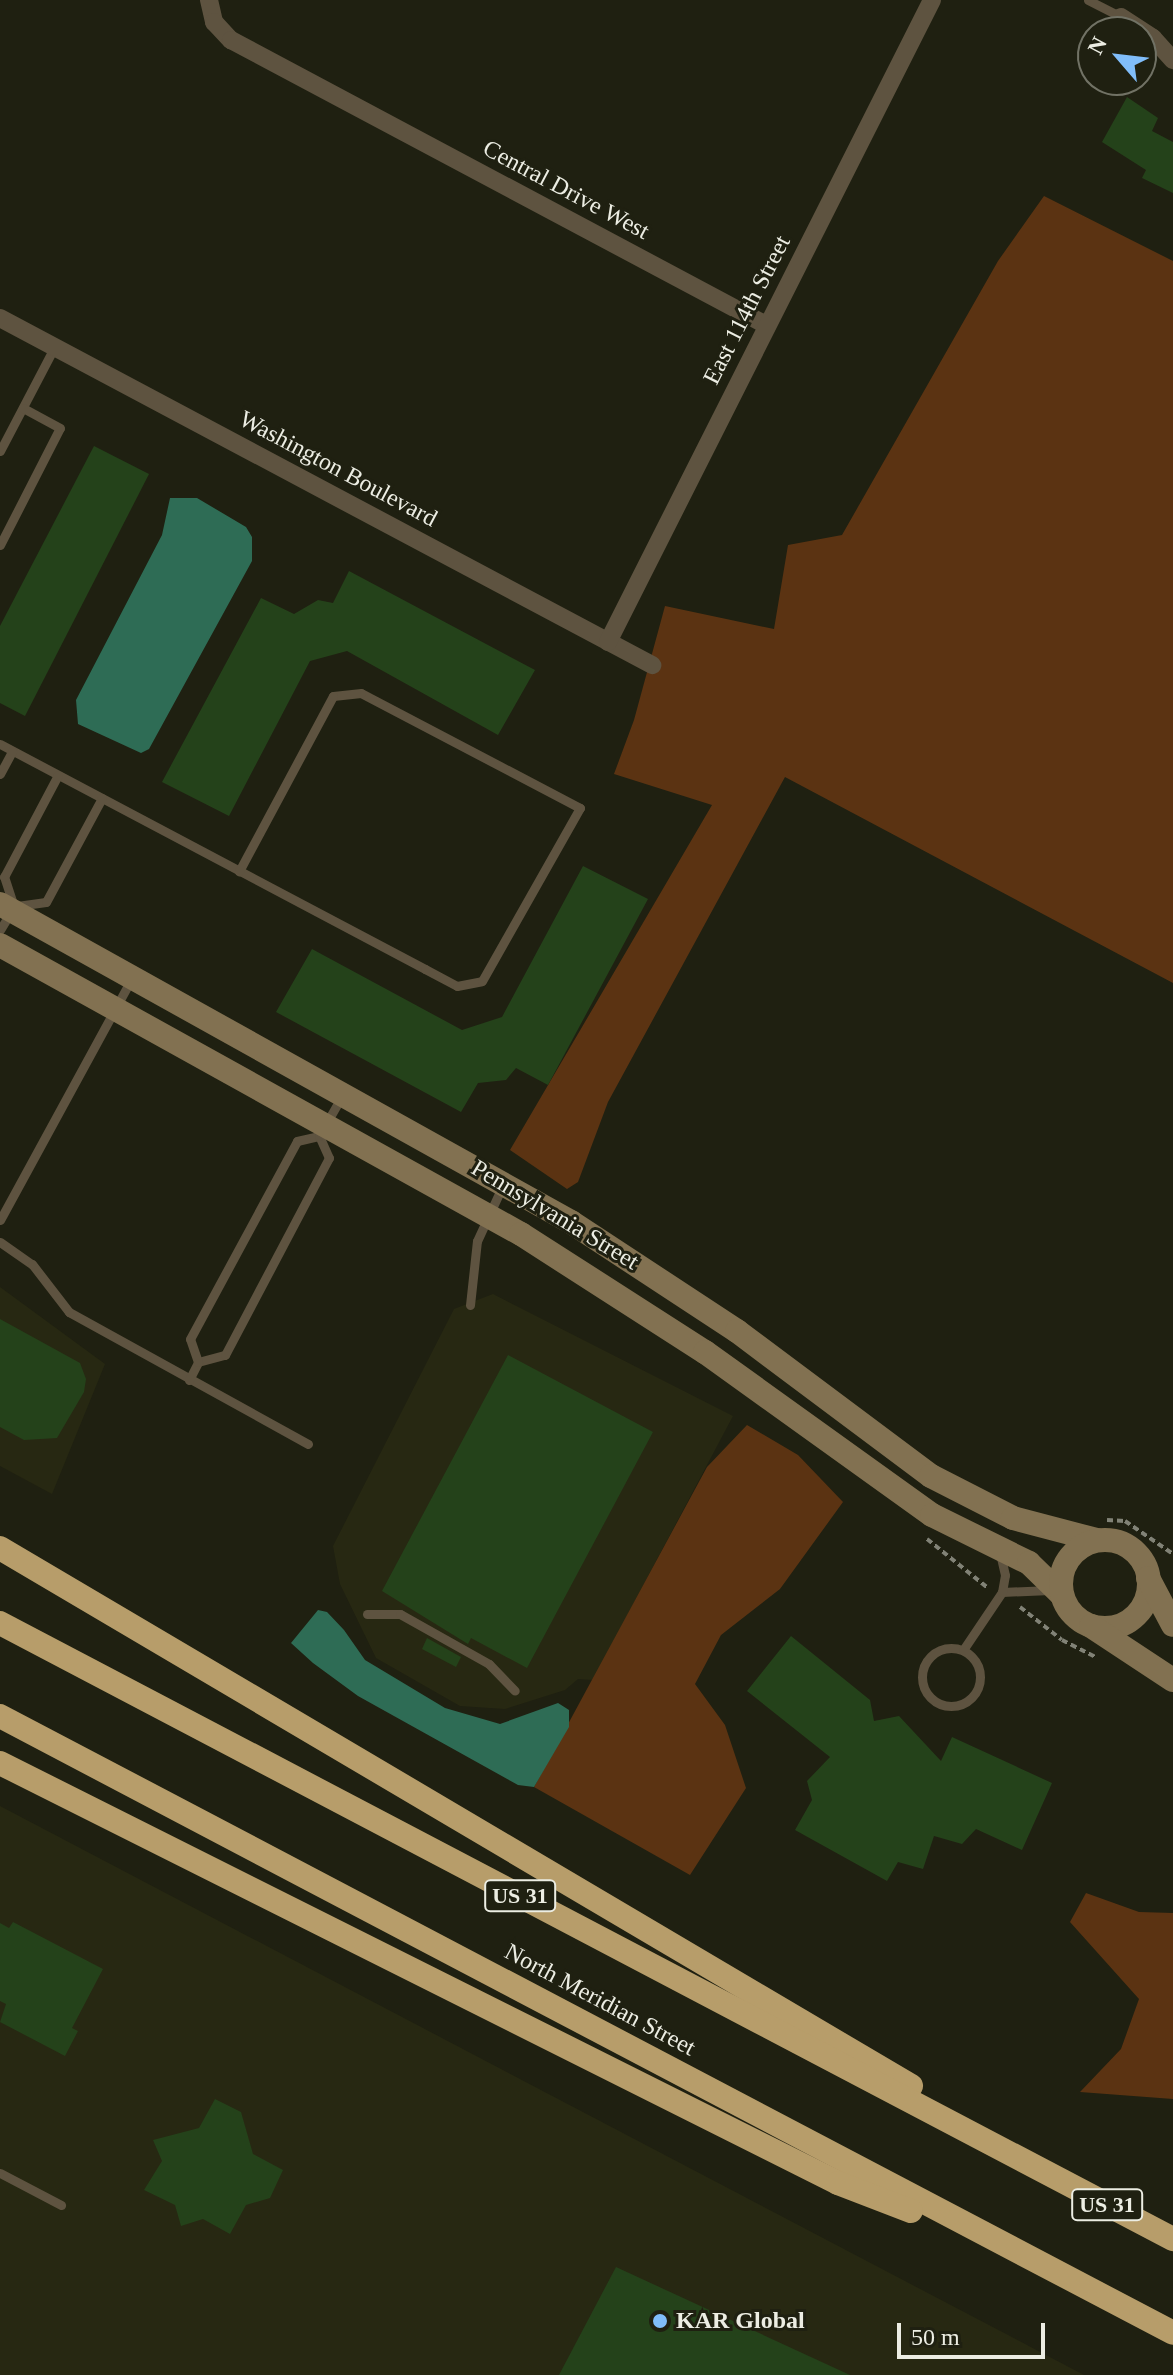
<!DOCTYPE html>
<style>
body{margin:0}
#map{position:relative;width:1173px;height:2375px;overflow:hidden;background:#1f2011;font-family:Georgia,serif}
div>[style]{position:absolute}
.built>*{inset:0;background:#272812}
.green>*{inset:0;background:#5b3312}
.water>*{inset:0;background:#2e6c55}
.building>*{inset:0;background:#24421a}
.path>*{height:4px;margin-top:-2px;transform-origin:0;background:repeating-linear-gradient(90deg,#818276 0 6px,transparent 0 10px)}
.service>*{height:9px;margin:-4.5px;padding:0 4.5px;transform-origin:4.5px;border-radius:4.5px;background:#5e5340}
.service>.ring{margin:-4.5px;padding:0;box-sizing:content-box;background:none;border:9px solid #5e5340;border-radius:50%}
.minor>*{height:18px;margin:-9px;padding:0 9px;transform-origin:9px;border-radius:9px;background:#5e5340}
.secondary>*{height:24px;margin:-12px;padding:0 12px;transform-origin:12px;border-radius:12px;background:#827151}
.secondary>.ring{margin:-12px;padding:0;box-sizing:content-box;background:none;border:24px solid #827151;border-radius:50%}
.motorway>*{height:24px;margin:-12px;padding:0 12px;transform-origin:12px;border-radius:12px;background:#b79d6a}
.dots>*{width:22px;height:22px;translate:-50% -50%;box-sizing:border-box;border:4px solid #1f2011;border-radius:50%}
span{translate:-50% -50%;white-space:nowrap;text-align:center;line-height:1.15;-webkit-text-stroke:6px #1f2011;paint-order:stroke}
.shield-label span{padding:2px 6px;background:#1f2011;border:2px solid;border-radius:6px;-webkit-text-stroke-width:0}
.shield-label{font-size:22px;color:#ecede3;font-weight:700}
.street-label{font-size:24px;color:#ecede3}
.poi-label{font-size:24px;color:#ecede3;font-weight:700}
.left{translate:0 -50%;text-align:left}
.north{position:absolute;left:1077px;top:16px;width:80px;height:80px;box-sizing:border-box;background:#1f2011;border:2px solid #717265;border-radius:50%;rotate:298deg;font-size:22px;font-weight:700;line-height:32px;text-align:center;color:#ecede3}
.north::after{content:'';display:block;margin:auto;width:28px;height:36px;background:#80bdfa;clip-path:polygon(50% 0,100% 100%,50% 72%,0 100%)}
.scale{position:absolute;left:897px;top:2323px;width:148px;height:36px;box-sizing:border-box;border:4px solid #ecede3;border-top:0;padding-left:10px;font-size:24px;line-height:28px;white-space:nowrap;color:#ecede3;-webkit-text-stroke:6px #1f2011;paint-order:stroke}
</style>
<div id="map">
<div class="built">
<i style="clip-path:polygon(0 1287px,105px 1364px,52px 1494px,0 1466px)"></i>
<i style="clip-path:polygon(493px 1294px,733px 1416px,593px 1680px,578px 1679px,565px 1690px,505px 1709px,460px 1706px,376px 1658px,340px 1584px,333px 1546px,454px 1309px)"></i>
<i style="clip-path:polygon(0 1806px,1084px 2375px,0 2375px)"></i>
</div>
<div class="green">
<i style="clip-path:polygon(1044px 196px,1173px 261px,1173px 983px,785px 777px,608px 1102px,578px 1182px,567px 1189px,510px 1150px,712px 805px,614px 774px,634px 720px,665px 606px,774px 629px,788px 545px,842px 535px,998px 261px)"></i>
<i style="clip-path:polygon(747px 1425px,798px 1455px,843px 1502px,780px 1589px,721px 1635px,695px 1684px,725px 1725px,746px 1788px,690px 1875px,534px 1787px,707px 1467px)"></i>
<i style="clip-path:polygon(1086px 1893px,1139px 1912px,1173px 1913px,1173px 2099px,1080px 2092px,1121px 2049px,1139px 1999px,1070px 1922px)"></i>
</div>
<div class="water">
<i style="clip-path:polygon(170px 498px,197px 498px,246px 527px,252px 537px,252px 561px,149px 749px,141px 753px,78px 724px,76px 700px,162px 535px)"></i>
<i style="clip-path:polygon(318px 1610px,327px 1612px,344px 1630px,365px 1660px,445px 1708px,500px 1724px,558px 1703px,569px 1710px,569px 1727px,534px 1787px,518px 1785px,358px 1696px,313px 1663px,291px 1643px)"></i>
</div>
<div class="building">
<i style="clip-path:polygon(1127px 97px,1158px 118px,1152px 131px,1173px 142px,1173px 193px,1142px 178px,1146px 170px,1102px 142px)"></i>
<i style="clip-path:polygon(94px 446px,149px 474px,25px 716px,0 703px,0 626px)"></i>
<i style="clip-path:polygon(349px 571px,535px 670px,498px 735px,347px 651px,310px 661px,229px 816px,162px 782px,261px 598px,294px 614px,318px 600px,333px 603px)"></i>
<i style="clip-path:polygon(583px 866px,648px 899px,548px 1085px,516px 1068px,506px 1080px,478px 1083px,461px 1112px,276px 1012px,312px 949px,462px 1030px,502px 1017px)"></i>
<i style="clip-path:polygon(0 1319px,80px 1363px,86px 1379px,84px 1392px,57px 1438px,24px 1440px,0 1427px)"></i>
<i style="clip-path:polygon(508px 1355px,653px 1432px,527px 1668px,471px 1638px,468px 1644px,382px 1591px)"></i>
<i style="clip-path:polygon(791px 1636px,870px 1700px,874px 1721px,899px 1716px,941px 1761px,952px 1737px,1052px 1783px,1022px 1850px,976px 1829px,962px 1844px,934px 1836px,923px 1869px,898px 1862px,887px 1881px,795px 1830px,812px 1800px,807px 1781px,830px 1757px,747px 1691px)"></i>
<i style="clip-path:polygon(427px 1638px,461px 1657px,456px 1667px,422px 1649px)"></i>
<i style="clip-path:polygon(13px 1922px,103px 1969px,72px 2028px,78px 2031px,65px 2056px,0 2022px,6px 2004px,0 2001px,0 1923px,9px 1928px)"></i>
<i style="clip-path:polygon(215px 2099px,241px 2112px,253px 2154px,283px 2170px,270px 2198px,246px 2205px,230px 2234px,203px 2219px,181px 2226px,175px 2205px,144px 2190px,162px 2161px,153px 2140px,199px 2128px)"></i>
<i style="clip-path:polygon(616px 2267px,850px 2375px,559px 2375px)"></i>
</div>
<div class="path">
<i style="left:1107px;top:1520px;width:18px;rotate:3deg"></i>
<i style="left:1125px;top:1521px;width:58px;rotate:34.5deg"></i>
<i style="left:927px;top:1539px;width:78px;rotate:38.8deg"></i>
<i style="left:1020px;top:1607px;width:53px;rotate:38.2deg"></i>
<i style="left:1062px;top:1640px;width:37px;rotate:27deg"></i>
</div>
<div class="service">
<i style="left:1088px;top:0;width:37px;rotate:27deg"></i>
<i style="left:0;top:451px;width:119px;rotate:-62.4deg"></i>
<i style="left:0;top:545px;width:131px;rotate:-62.9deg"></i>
<i style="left:60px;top:428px;width:42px;rotate:-151.6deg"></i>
<i style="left:0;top:744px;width:481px;rotate:27.9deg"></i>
<i style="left:425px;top:969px;width:36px;rotate:28deg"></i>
<i style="left:457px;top:986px;width:25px;rotate:-11deg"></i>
<i style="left:482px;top:981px;width:199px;rotate:-60.5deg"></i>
<i style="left:580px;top:808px;width:247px;rotate:-152.3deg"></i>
<i style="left:361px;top:693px;width:28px;rotate:174deg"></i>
<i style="left:333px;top:696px;width:199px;rotate:118.2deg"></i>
<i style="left:0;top:774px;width:26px;rotate:-62deg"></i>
<i style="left:17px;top:906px;width:29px;rotate:-8deg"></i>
<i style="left:46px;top:902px;width:118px;rotate:-61.7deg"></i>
<i style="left:0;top:930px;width:27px;rotate:-59deg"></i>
<i style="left:14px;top:907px;width:32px;rotate:-108deg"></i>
<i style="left:4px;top:877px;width:115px;rotate:-62.1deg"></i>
<i style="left:0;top:1220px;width:276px;rotate:-61.4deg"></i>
<i style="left:0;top:1242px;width:39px;rotate:35deg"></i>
<i style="left:32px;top:1264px;width:61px;rotate:52.4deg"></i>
<i style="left:69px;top:1312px;width:273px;rotate:28.9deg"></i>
<i style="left:470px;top:1305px;width:64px;rotate:-83.8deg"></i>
<i style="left:477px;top:1241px;width:60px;rotate:-65.2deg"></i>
<i style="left:198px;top:1362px;width:28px;rotate:-15deg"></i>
<i style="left:225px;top:1355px;width:223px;rotate:-62.2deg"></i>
<i style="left:329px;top:1158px;width:24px;rotate:-114deg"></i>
<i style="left:189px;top:1380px;width:20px;rotate:-63deg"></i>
<i style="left:198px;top:1362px;width:24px;rotate:-109deg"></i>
<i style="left:190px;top:1339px;width:225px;rotate:-61.6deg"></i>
<i style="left:297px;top:1141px;width:23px;rotate:-13deg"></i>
<i style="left:319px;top:1136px;width:46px;rotate:-60.1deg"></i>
<i style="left:1002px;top:1592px;width:48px;rotate:-2.4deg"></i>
<i style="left:367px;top:1614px;width:33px"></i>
<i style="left:400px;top:1614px;width:102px;rotate:29.3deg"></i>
<i style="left:489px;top:1664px;width:37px;rotate:46deg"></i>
<i class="ring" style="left:922px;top:1648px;width:49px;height:49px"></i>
<i style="left:963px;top:1650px;width:70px;rotate:-56.1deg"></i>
<i style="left:1002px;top:1592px;width:17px;rotate:-80deg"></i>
<i style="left:1005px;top:1575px;width:22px;rotate:-103deg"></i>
<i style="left:0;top:2173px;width:69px;rotate:27.7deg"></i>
</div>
<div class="minor">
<i style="left:209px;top:0;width:23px;rotate:77deg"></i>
<i style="left:214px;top:22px;width:25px;rotate:47deg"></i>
<i style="left:231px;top:40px;width:606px;rotate:28.04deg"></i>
<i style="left:1121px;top:17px;width:38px;rotate:33deg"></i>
<i style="left:1153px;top:38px;width:30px;rotate:48deg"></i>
<i style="left:0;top:318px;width:739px;rotate:28.02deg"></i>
<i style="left:608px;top:642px;width:719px;rotate:-63.22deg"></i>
</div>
<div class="secondary">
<i style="left:0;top:904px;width:654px;rotate:29.11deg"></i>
<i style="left:571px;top:1222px;width:199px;rotate:33.3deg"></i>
<i style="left:737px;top:1331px;width:242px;rotate:36.8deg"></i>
<i style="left:931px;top:1476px;width:92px;rotate:27.1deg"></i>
<i style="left:1013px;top:1518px;width:86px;rotate:14.8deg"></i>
<i style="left:0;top:945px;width:596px;rotate:29.02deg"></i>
<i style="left:521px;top:1234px;width:219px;rotate:32.7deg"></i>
<i style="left:705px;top:1352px;width:279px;rotate:35.7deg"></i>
<i style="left:932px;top:1515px;width:108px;rotate:26.3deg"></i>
<i style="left:1029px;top:1563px;width:46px;rotate:44.1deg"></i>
<i class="ring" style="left:1061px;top:1540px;width:64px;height:64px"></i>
<i style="left:1148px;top:1578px;width:53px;rotate:62deg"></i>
<i style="left:1091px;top:1626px;width:98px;rotate:33.4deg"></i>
</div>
<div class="motorway">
<i style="left:0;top:1548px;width:1058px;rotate:30.56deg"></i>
<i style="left:0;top:1623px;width:1325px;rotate:27.71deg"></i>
<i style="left:0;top:1716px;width:1325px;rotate:27.74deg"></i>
<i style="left:0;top:1763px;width:937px;rotate:26.62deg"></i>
<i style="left:838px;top:2183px;width:78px;rotate:21deg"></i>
</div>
<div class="dots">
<i style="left:660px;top:2321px;background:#80bdfa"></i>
</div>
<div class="shield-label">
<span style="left:520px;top:1896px">US 31</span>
<span style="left:1107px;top:2205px">US 31</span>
</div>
<div class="street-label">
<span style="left:566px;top:190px;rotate:28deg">Central Drive West</span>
<span style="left:747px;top:310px;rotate:-63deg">East 114th Street</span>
<span style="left:338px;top:469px;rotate:28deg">Washington Boulevard</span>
<span style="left:555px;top:1215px;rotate:31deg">Pennsylvania Street</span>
<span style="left:600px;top:2000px;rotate:28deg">North Meridian Street</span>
</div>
<div class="poi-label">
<span class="left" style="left:676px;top:2321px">KAR Global</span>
</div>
<div class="north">N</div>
<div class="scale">50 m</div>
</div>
